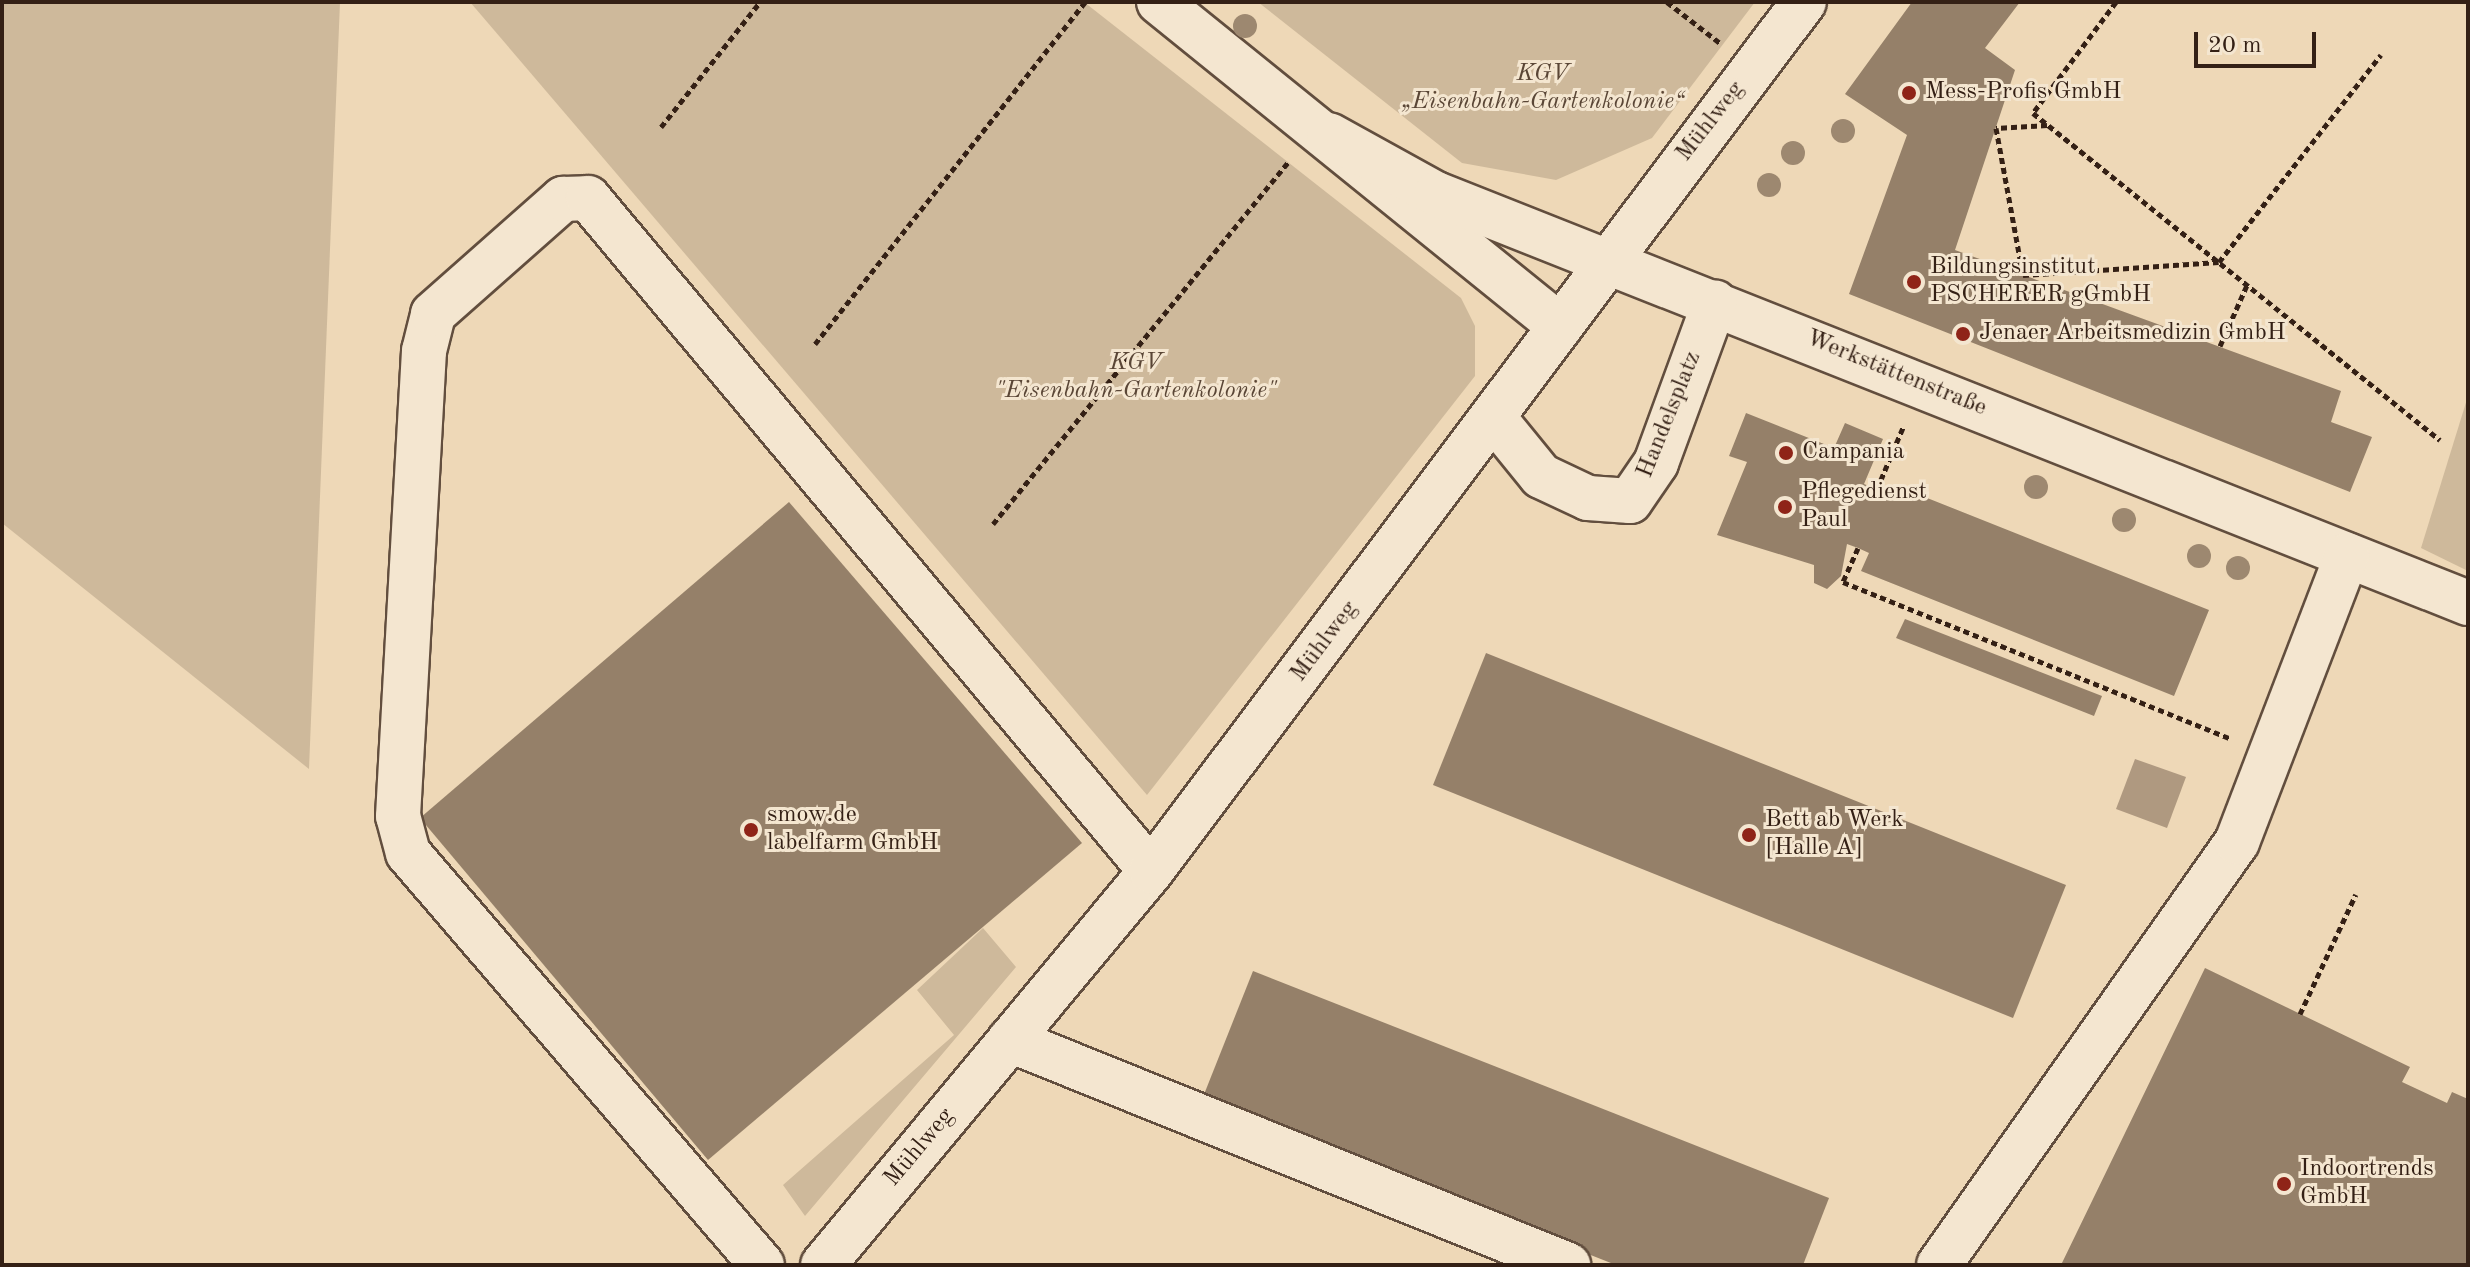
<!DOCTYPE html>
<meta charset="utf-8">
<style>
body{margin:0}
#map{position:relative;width:2470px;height:1267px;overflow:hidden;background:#eed8b7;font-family:"Old Standard TT",serif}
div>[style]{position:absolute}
.green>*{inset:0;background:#ceb99b}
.water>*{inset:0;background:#af9980}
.building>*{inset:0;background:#958069}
.path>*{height:5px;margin-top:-2.5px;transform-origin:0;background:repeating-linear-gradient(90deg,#342015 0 6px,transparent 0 10px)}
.roads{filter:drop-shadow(2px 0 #624e3e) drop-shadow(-2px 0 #624e3e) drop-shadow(0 2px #624e3e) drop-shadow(0 -2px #624e3e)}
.minor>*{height:44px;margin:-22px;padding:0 22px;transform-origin:22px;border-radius:22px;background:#f4e6d0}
.trees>*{width:24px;height:24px;margin:-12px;border-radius:50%;background:#9d8870}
.dots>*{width:22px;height:22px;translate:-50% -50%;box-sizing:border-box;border:4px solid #f4e6d0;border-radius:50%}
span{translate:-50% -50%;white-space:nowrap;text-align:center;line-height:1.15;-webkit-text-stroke:6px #f4e6d0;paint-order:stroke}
.park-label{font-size:24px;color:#5a4636;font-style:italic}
.poi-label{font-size:24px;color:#342015}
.left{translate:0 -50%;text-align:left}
.street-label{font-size:24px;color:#342015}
.frame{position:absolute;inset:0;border:4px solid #342015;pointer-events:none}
.scale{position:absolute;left:2194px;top:32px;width:122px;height:36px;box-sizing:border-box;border:4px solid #342015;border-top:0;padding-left:10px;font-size:24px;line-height:28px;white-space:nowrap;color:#342015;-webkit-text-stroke:6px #f4e6d0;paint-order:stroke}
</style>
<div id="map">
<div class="green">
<i style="clip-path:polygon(2px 2px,340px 2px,309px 769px,2px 523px)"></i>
<i style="clip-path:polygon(470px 2px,1084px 2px,1461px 298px,1475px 326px,1475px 376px,1147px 795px)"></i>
<i style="clip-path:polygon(1258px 2px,1755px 2px,1652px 138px,1556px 180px,1462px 163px)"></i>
<i style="clip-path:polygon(2468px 396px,2468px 571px,2421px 548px)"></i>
<i style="clip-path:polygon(983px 928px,1016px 967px,805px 1216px,783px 1185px,954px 1035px,917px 990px)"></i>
</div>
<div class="water">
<i style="clip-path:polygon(2135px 759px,2186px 777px,2167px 828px,2116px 809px)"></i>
</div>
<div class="building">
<i style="clip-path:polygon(1912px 2px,2020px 2px,1985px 48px,2015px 70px,1955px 250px,2341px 391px,2331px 422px,2372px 437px,2350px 492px,1849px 294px,1907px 135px,1845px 94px)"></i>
<i style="clip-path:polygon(1746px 413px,1834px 448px,1845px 423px,1883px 439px,1864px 484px,1893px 496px,1897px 486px,2209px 610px,2174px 696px,1861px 571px,1869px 553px,1858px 548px,1847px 544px,1841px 576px,1827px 589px,1814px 583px,1814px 565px,1717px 535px,1747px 462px,1729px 456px)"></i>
<i style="clip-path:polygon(789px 502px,1082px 843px,708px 1160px,420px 818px)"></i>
<i style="clip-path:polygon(1905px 619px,2102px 696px,2094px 716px,1896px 638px)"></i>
<i style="clip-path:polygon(1486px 653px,2066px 885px,2013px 1018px,1433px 785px)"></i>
<i style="clip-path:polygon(2205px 968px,2410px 1067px,2402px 1082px,2447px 1103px,2452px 1092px,2468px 1099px,2468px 1265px,2061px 1265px)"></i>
<i style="clip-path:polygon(1253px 971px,1829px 1198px,1803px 1265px,1616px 1265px,1201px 1102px)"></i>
</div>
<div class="path">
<i style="left:1667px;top:2px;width:67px;rotate:37.7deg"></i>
<i style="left:2116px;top:2px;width:139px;rotate:126.8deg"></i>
<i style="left:2033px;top:113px;width:522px;rotate:38.78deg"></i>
<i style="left:2047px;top:125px;width:51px;rotate:176.6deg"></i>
<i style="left:1996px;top:128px;width:149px;rotate:79.6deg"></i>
<i style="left:2023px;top:275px;width:196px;rotate:-3.8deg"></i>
<i style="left:2219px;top:262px;width:263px;rotate:-52deg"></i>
<i style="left:661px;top:127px;width:159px;rotate:-51.6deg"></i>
<i style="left:815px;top:344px;width:436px;rotate:-51.7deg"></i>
<i style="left:2220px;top:346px;width:67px;rotate:-66.1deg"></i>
<i style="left:1877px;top:489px;width:69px;rotate:-67.1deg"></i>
<i style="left:993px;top:524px;width:467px;rotate:-50.8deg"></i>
<i style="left:1858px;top:548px;width:37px;rotate:114deg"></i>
<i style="left:1843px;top:582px;width:419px;rotate:22deg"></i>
<i style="left:2300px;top:1014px;width:132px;rotate:-65deg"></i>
</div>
<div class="roads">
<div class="minor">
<i style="left:1159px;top:2px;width:516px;rotate:38.94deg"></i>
<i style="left:1329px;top:135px;width:122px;rotate:28.9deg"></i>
<i style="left:1436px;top:194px;width:1110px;rotate:21.62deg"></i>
<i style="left:1493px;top:417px;width:76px;rotate:50.9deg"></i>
<i style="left:1541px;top:476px;width:52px;rotate:25.1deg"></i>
<i style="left:1588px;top:498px;width:42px;rotate:4.1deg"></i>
<i style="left:1630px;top:501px;width:46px;rotate:-55.6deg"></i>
<i style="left:1656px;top:463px;width:171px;rotate:-69.9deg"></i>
<i style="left:1010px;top:1040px;width:602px;rotate:21.96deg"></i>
<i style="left:762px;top:1265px;width:543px;rotate:-130.67deg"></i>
<i style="left:408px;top:853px;width:38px;rotate:-105deg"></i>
<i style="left:398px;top:816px;width:466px;rotate:-86.8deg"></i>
<i style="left:424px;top:351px;width:38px;rotate:-76deg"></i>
<i style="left:433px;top:314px;width:174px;rotate:-41.5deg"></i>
<i style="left:563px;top:199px;width:25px;rotate:-2deg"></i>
<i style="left:588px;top:198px;width:877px;rotate:50.09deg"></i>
<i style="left:823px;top:1265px;width:513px;rotate:-50.22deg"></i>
<i style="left:1151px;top:871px;width:1087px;rotate:-53.08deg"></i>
<i style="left:1939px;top:1265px;width:517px;rotate:-54.84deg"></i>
<i style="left:2237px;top:842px;width:307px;rotate:-69deg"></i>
</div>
</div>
<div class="trees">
<i style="left:1245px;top:26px"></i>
<i style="left:1843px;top:131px"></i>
<i style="left:1793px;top:153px"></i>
<i style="left:1769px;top:185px"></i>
<i style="left:2036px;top:487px"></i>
<i style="left:2124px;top:520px"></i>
<i style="left:2199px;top:556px"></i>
<i style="left:2238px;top:568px"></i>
</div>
<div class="dots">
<i style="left:1909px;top:93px;background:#8f2418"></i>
<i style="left:1914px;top:282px;background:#8f2418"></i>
<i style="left:1963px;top:334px;background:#8f2418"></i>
<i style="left:1786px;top:453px;background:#8f2418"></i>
<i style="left:1785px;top:507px;background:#8f2418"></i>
<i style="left:751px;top:830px;background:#8f2418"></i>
<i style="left:1749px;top:835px;background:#8f2418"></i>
<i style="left:2284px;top:1184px;background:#8f2418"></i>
</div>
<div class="park-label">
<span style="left:1543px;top:89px">KGV<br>„Eisenbahn-Gartenkolonie“</span>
<span style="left:1136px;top:378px">KGV<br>"Eisenbahn-Gartenkolonie"</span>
</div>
<div class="poi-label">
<span class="left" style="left:1925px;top:93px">Mess-Profis GmbH</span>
<span class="left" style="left:1930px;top:282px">Bildungsinstitut<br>PSCHERER gGmbH</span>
<span class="left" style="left:1979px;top:334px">Jenaer Arbeitsmedizin GmbH</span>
<span class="left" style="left:1802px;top:453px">Campania</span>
<span class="left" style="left:1801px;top:507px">Pflegedienst<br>Paul</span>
<span class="left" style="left:767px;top:830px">smow.de<br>labelfarm GmbH</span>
<span class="left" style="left:1765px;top:835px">Bett ab Werk<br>[Halle A]</span>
<span class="left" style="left:2300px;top:1184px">Indoortrends<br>GmbH</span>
</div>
<div class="street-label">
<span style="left:1711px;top:122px;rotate:-52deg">Mühlweg</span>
<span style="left:1896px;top:374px;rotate:22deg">Werkstättenstraße</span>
<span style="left:1670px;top:415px;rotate:-68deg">Handelsplatz</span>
<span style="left:1325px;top:642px;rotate:-53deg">Mühlweg</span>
<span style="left:920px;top:1148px;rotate:-50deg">Mühlweg</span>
</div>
<div class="frame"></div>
<div class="scale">20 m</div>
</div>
